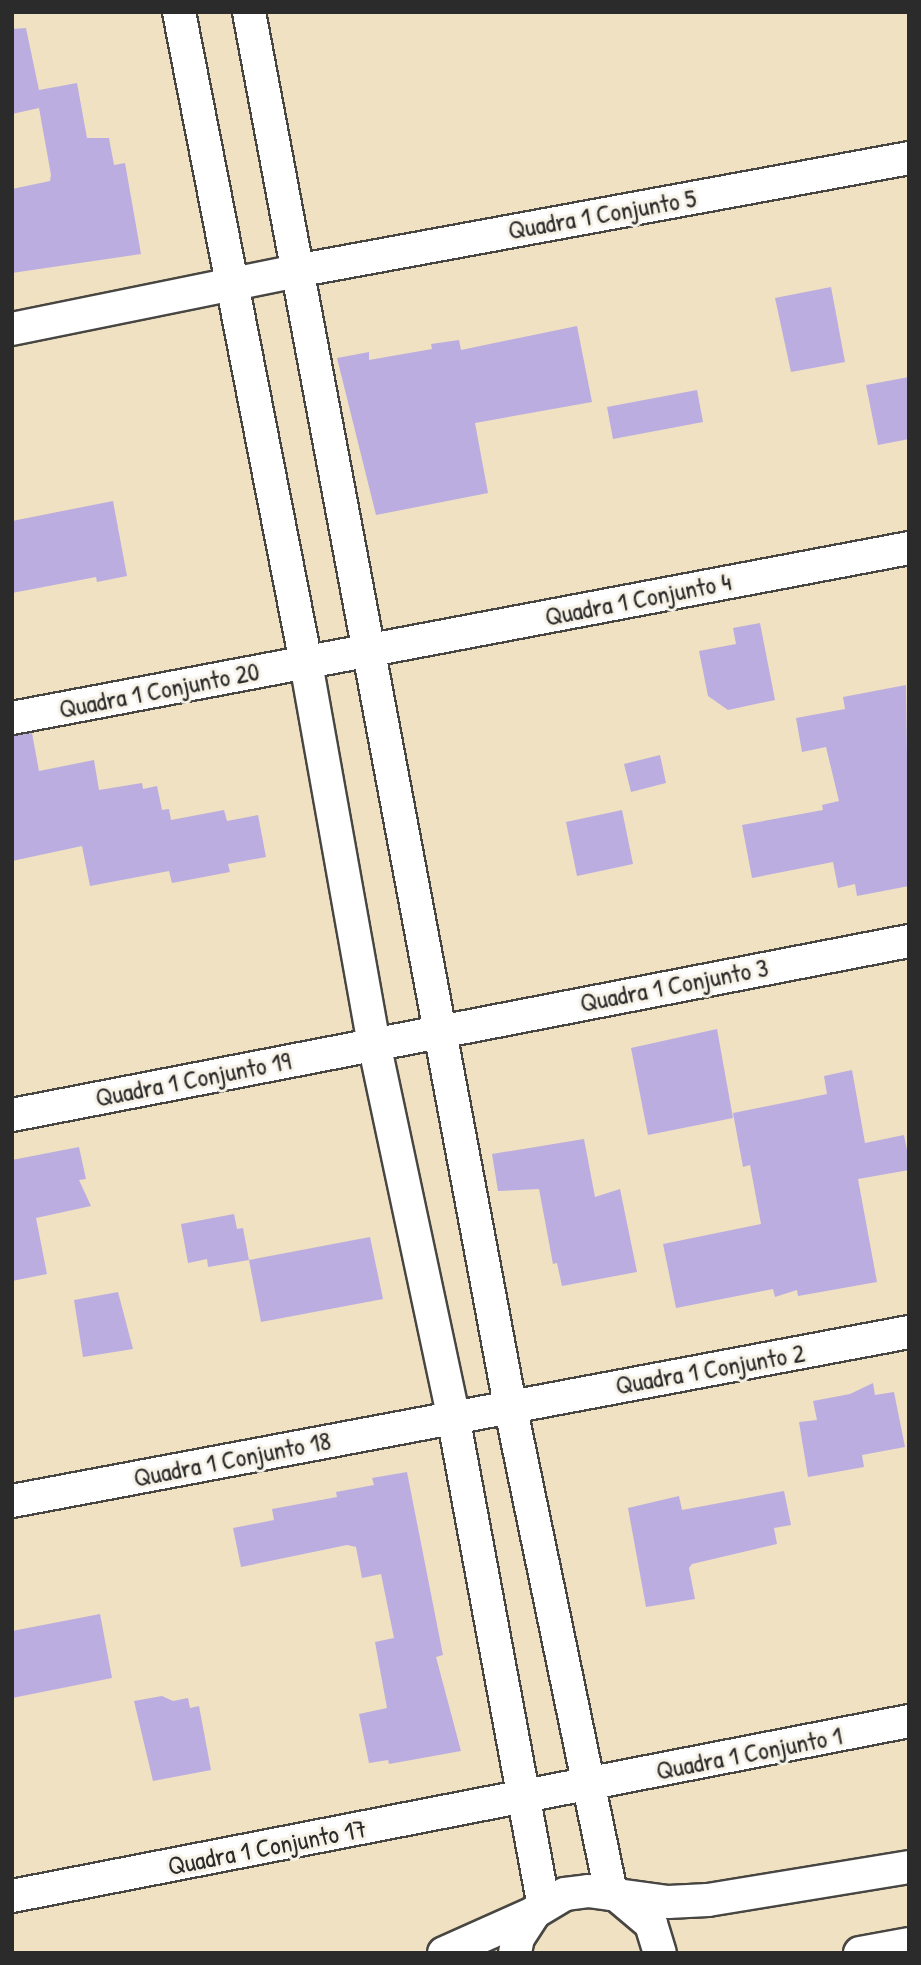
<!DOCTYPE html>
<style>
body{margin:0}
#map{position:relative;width:921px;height:1965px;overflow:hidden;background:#efe1c1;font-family:"Patrick Hand",sans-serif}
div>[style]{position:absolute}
.building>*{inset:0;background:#bcade1}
.roads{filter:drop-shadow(2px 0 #484642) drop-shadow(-2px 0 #484642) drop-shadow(0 2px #484642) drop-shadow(0 -2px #484642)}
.minor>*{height:32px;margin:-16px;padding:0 16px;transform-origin:16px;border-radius:16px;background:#fff}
span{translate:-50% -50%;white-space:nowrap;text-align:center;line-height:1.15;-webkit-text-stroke:6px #f7f3e8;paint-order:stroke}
.street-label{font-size:26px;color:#2b2b2b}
.frame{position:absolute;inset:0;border:14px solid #2b2b2b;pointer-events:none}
</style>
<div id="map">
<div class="building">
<i style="clip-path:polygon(26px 28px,39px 90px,77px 83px,87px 138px,109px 138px,114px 165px,125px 163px,141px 254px,12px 273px,12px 189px,50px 181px,51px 175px,39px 108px,12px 114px,12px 29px)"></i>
<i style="clip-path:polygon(831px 287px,845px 362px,791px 372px,775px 298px)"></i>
<i style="clip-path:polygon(577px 326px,592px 402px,475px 423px,488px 493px,376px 515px,337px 358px,369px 352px,369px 360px,432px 349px,431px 344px,459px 340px,461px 350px)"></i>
<i style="clip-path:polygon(909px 377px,909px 439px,878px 445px,866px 385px)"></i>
<i style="clip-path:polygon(697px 390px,703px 422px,613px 439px,607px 407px)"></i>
<i style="clip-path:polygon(113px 501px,127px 576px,97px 582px,96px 577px,12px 593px,12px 521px)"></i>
<i style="clip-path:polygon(760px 623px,775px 700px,728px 710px,708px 696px,699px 651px,736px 644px,733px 628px)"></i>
<i style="clip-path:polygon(906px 685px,909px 886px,857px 896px,855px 884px,838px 888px,833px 862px,752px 878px,742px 825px,823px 810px,822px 805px,839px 801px,826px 747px,802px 752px,796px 718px,845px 709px,843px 697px)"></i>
<i style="clip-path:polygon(32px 733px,39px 771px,94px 760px,99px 790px,142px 783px,143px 789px,157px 786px,162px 810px,169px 809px,171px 820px,224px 810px,227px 821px,258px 815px,266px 857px,228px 864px,230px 872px,172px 883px,169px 871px,90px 886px,82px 846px,12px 861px,12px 736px)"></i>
<i style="clip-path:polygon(660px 755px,666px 783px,631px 792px,624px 764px)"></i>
<i style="clip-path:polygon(622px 810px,633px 864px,577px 876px,566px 822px)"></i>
<i style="clip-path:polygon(717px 1029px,733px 1118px,648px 1135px,631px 1048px)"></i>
<i style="clip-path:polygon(852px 1070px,865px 1143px,904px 1135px,909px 1160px,909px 1170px,858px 1179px,877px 1282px,798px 1296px,797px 1290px,775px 1297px,773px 1289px,676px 1308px,663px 1244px,761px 1224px,750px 1165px,743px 1167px,733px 1113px,827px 1094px,824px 1076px)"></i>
<i style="clip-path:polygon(584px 1139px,595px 1197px,620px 1189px,637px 1272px,562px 1286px,557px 1263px,553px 1264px,539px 1189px,498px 1191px,492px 1154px)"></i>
<i style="clip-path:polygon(79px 1147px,86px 1179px,79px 1180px,91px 1206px,36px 1218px,47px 1274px,12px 1281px,12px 1160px)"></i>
<i style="clip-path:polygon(234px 1214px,237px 1229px,243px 1228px,249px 1260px,208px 1267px,207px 1259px,188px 1263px,181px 1224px)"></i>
<i style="clip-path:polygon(370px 1237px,383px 1299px,261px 1322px,249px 1260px)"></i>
<i style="clip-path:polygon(118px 1292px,133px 1349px,83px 1357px,74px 1300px)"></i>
<i style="clip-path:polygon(873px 1383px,875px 1395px,894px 1392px,905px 1447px,862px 1455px,864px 1467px,808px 1477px,799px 1422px,817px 1420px,813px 1401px,850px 1394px)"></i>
<i style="clip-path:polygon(407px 1472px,443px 1655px,436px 1657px,461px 1751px,389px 1764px,388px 1760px,369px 1763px,359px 1714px,387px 1708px,375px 1642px,394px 1638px,381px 1574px,362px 1578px,356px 1547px,347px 1545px,241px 1567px,233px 1528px,274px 1520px,272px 1509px,337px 1497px,336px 1492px,374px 1485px,372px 1478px)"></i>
<i style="clip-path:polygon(784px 1491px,791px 1525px,774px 1528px,777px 1544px,692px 1564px,689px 1568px,695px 1599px,646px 1607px,628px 1508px,679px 1496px,682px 1510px)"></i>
<i style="clip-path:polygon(100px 1614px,112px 1678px,12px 1698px,12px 1631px)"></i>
<i style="clip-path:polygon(162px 1696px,173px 1701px,188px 1698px,190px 1708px,199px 1706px,211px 1770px,153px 1781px,134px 1701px)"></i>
</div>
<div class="roads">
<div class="minor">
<i style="left:179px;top:12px;width:663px;rotate:78.96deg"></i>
<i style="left:306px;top:663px;width:386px;rotate:79.9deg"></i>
<i style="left:374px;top:1043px;width:381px;rotate:78deg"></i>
<i style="left:453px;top:1416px;width:497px;rotate:79.5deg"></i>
<i style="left:249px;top:12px;width:1417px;rotate:79.39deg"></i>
<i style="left:510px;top:1405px;width:499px;rotate:78.3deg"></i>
<i style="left:12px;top:329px;width:290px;rotate:-11.5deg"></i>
<i style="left:296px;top:271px;width:623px;rotate:-10.44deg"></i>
<i style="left:12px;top:718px;width:913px;rotate:-10.73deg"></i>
<i style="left:12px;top:1115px;width:914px;rotate:-10.98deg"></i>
<i style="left:12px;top:1501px;width:913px;rotate:-10.67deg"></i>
<i style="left:12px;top:1896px;width:914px;rotate:-11.04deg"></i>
<i style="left:619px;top:1897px;width:42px;rotate:40.2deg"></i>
<i style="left:651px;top:1924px;width:30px;rotate:73deg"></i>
<i style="left:444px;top:1953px;width:98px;rotate:-24deg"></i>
<i style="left:515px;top:1953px;width:15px;rotate:-79deg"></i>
<i style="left:518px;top:1938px;width:31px;rotate:-57deg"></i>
<i style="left:535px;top:1912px;width:35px;rotate:-31deg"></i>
<i style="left:565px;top:1894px;width:23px;rotate:-7deg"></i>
<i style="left:588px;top:1891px;width:81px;rotate:7.8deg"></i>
<i style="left:668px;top:1902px;width:40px;rotate:-2.9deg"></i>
<i style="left:708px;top:1900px;width:204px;rotate:-9.3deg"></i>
<i style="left:860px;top:1953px;width:50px;rotate:-10.4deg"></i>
</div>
</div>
<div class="street-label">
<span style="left:602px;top:214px;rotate:-10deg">Quadra 1 Conjunto 5</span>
<span style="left:638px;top:599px;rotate:-11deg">Quadra 1 Conjunto 4</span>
<span style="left:159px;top:690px;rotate:-11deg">Quadra 1 Conjunto 20</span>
<span style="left:674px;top:985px;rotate:-11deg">Quadra 1 Conjunto 3</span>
<span style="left:193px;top:1079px;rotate:-11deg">Quadra 1 Conjunto 19</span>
<span style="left:710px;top:1369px;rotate:-10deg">Quadra 1 Conjunto 2</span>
<span style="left:232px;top:1459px;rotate:-11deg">Quadra 1 Conjunto 18</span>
<span style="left:749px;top:1753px;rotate:-11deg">Quadra 1 Conjunto 1</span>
<span style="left:267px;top:1847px;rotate:-11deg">Quadra 1 Conjunto 17</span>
</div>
<div class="frame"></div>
</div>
